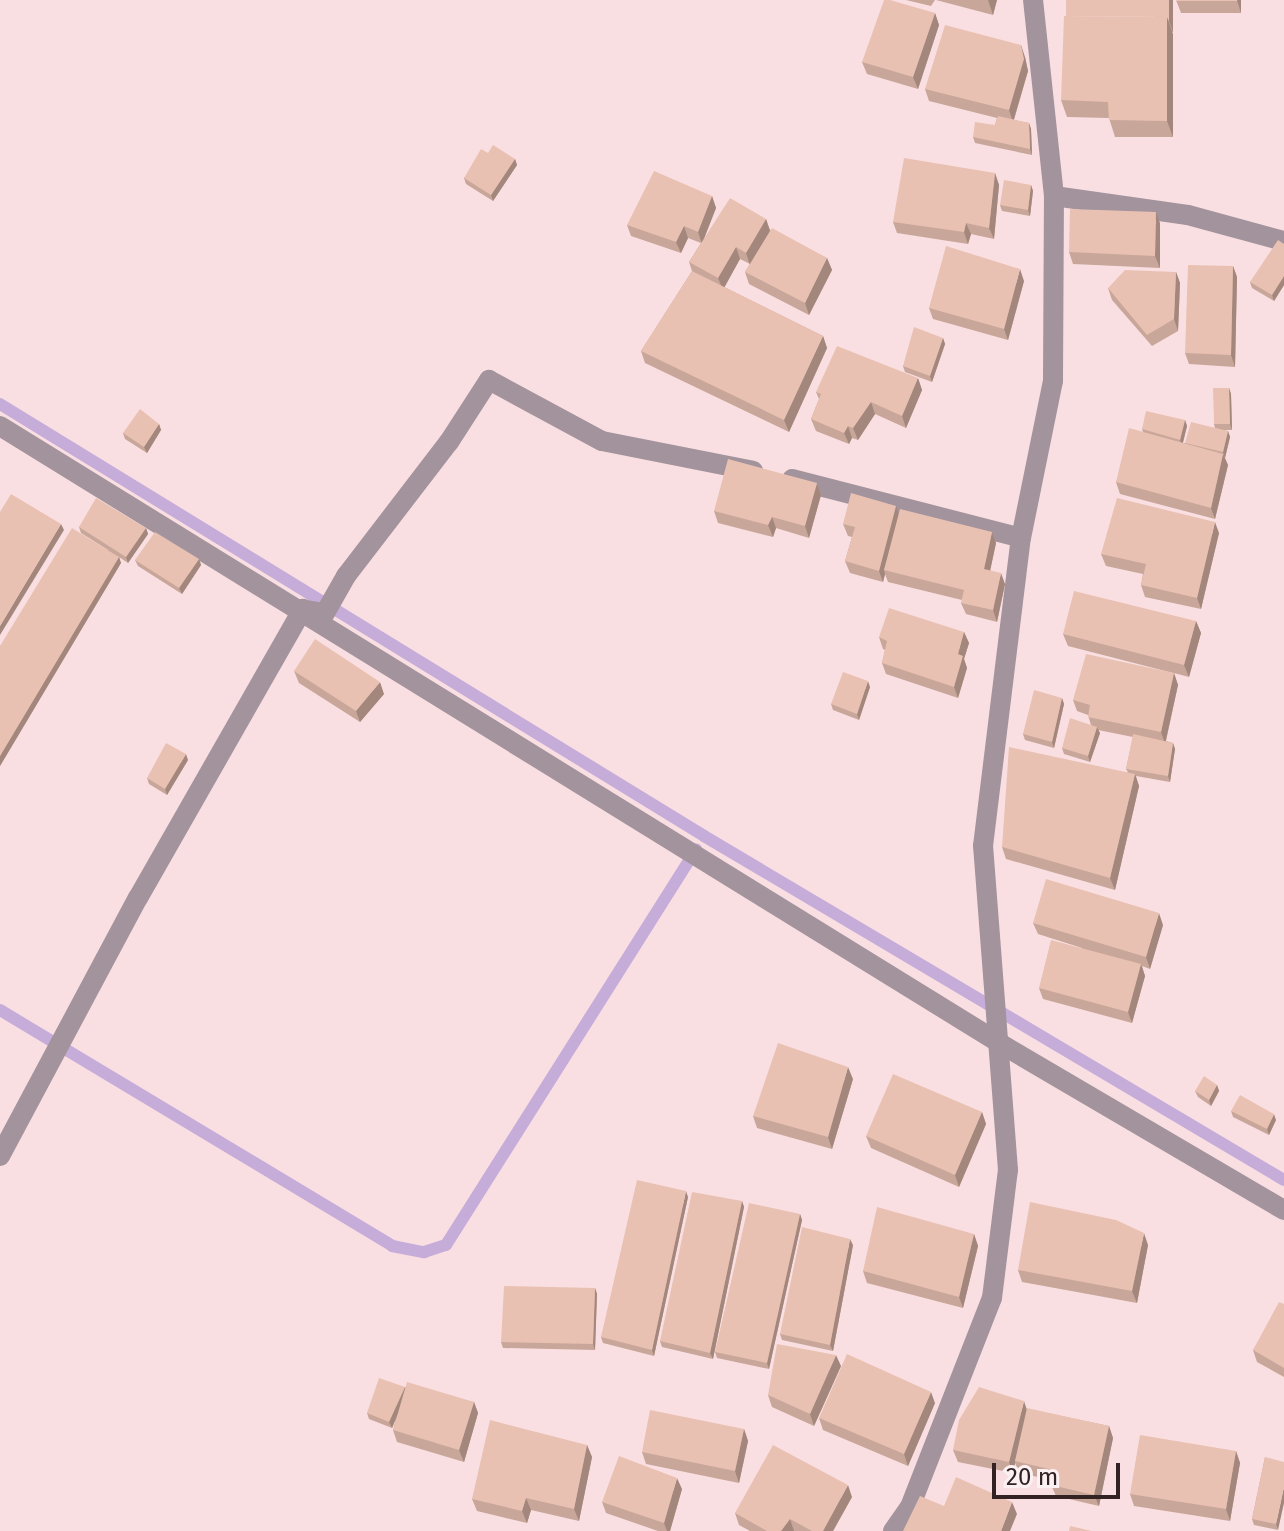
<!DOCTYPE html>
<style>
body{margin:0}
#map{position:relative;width:1284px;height:1531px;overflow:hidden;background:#fadfe2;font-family:"Fira Sans",sans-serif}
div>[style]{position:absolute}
.stream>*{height:12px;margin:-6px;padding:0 6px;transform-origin:6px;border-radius:6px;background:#c6add9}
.minor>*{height:20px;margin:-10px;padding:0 10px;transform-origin:10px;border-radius:10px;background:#a3939d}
.wall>*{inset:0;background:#c8a699}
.shaded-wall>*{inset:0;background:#a3877d}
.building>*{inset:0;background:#e9c1b2}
span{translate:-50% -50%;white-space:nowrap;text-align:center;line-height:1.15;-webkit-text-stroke:6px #fbf1f2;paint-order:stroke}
.scale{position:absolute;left:992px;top:1463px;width:128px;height:36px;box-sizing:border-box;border:4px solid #322224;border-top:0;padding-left:10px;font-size:24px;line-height:28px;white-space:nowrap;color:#322224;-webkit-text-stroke:6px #fbf1f2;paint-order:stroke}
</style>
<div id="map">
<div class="stream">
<i style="left:0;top:404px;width:826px;rotate:31.53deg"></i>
<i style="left:704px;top:836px;width:674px;rotate:30.67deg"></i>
<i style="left:0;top:1010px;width:458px;rotate:31deg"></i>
<i style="left:392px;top:1246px;width:33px;rotate:11deg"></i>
<i style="left:424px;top:1252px;width:23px;rotate:-18deg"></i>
<i style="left:446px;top:1245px;width:468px;rotate:-57.7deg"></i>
</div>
<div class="minor">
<i style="left:1054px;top:196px;width:135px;rotate:8.1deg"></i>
<i style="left:1188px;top:215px;width:99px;rotate:15.2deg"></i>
<i style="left:0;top:426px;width:1176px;rotate:31.69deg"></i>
<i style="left:1001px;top:1044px;width:328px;rotate:30.4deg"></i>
<i style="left:792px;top:479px;width:236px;rotate:14.4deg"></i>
<i style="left:305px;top:610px;width:20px;rotate:9deg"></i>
<i style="left:325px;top:613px;width:43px;rotate:-60.4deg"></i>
<i style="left:346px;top:576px;width:169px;rotate:-52.5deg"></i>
<i style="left:449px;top:442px;width:74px;rotate:-57.2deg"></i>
<i style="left:489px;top:380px;width:128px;rotate:28.4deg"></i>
<i style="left:602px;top:441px;width:154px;rotate:11.2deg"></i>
<i style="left:0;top:1156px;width:293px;rotate:-61.9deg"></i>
<i style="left:138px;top:898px;width:333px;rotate:-60.3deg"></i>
<i style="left:893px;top:1531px;width:29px;rotate:-55deg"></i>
<i style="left:910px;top:1507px;width:225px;rotate:-68.6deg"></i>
<i style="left:992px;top:1298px;width:129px;rotate:-82.9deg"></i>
<i style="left:1008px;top:1170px;width:325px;rotate:-94.4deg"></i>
<i style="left:983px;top:846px;width:310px;rotate:-83deg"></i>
<i style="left:1021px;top:538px;width:160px;rotate:-78.5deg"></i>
<i style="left:1053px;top:381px;width:185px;rotate:-89.7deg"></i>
<i style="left:1054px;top:196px;width:197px;rotate:-96.1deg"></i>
</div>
<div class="wall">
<i style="clip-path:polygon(906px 0,935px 0,931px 6px)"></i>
<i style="clip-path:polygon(936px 0,997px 0,993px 15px)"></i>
<i style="clip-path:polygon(1173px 0,1173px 32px,1172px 32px,1173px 137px,1115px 137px,1109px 118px,1067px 117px,1061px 100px)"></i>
<i style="clip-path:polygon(1176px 0,1241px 0,1241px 13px,1181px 13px)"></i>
<i style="clip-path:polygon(935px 13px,939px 25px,918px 89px,867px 74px,862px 62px)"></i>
<i style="clip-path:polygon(1025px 57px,1028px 71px,1014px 120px,1029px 123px,1031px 129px,1032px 155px,975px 143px,973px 137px,995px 125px,997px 118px,929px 101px,925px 89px)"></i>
<i style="clip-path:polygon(488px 153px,515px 159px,517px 165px,493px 201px,466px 184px,464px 178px)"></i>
<i style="clip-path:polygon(995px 173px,999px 185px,994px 239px,971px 234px,968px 244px,897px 233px,893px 222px)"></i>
<i style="clip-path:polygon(1031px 185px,1033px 191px,1030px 216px,1002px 211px,1000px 205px)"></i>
<i style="clip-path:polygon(712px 196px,716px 208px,704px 238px,766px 219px,770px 230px,827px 258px,832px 270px,809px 315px,749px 284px,745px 272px,750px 264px,740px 259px,724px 287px,823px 336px,827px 348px,789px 432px,645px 363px,641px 351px,692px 271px,689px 262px,701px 243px,688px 238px,681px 253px,631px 236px,627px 225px)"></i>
<i style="clip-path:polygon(1160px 223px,1160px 268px,1073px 264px,1069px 252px)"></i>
<i style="clip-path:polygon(1284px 244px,1284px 285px,1274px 301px,1252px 288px,1250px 282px)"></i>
<i style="clip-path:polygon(1233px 266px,1237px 277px,1235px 367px,1189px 364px,1185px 353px)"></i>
<i style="clip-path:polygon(1176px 272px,1180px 283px,1178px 331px,1152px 346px,1112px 300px,1108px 288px)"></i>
<i style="clip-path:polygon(1024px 281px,1008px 340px,933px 319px,929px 308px)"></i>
<i style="clip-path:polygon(943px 338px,945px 344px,932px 382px,905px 372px,903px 366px)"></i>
<i style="clip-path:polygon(918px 378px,922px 390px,906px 428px,875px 414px,858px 440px,852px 438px,849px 444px,816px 431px,811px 419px,819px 399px,816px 392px)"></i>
<i style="clip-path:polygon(1229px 388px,1231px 394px,1232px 430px,1223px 430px,1228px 431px,1230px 437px,1225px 458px,1228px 465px,1215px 519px,1120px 494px,1116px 482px,1143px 432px,1142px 429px,1185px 420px,1187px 426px,1183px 443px,1185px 443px,1215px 428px,1214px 424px)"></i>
<i style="clip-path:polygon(159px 424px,161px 430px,147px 453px,125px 439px,123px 433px)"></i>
<i style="clip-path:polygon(817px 483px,821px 495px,809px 538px,776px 528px,773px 537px,718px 523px,714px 511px)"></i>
<i style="clip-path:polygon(898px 514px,992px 532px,996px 543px,990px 570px,1005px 584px,997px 622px,966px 614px,961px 603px,962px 600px,888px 582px,885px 574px,883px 582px,850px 573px,845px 561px,852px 537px,848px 536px,843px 524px)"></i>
<i style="clip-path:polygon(79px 527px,146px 528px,148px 534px,128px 563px,119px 557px,121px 563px,0 766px,0 646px,108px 550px,81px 533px)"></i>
<i style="clip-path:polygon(1219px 533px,1201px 609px,1145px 597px,1141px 585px,1143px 574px,1106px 566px,1101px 554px)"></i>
<i style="clip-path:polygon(199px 559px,201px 565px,182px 594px,138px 566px,135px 560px)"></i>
<i style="clip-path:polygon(1196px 621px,1201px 633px,1189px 677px,1174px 673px,1178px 685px,1166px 741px,1173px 743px,1175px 749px,1170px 782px,1136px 776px,1139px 786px,1115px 890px,1006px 859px,1002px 847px,1128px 772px,1126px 769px,1133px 737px,1098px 730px,1100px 733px,1090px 762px,1064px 754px,1062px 748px,1091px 725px,1088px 715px,1077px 711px,1073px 700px,1173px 673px,1068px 646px,1063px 634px)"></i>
<i style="clip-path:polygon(964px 632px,969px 643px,964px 659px,967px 668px,958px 698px,886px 674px,882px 663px,885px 650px,883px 649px,879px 637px)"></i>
<i style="clip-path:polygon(294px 671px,384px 694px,360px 722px,299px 683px)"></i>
<i style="clip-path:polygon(870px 687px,859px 720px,833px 710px,831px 704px)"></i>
<i style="clip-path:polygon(1062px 698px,1064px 704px,1054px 748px,1025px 740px,1023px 734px)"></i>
<i style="clip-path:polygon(188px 760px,167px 795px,149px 784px,147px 778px)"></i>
<i style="clip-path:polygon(1033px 923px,1163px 925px,1150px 969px,1142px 966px,1145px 976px,1132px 1023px,1043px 999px,1039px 988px,1082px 948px,1038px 934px)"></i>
<i style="clip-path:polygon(853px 1079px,832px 1149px,757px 1128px,753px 1116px)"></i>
<i style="clip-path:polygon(1217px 1085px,1219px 1091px,1211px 1106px,1198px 1097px,1195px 1091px)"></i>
<i style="clip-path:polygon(1231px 1111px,1276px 1120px,1269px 1135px,1233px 1117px)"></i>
<i style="clip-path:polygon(982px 1112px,986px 1124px,959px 1187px,871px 1148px,866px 1136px)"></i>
<i style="clip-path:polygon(688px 1197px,654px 1356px,603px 1343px,601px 1337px)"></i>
<i style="clip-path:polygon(742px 1201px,744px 1207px,713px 1359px,662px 1347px,660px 1341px)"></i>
<i style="clip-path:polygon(800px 1214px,802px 1220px,769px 1369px,717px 1358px,715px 1352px)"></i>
<i style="clip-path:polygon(974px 1234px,978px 1246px,963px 1308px,867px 1283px,863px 1271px)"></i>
<i style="clip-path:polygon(853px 1245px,833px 1351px,782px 1340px,780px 1334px)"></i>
<i style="clip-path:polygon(1148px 1245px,1137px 1303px,1022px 1282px,1018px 1270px)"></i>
<i style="clip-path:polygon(595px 1288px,597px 1294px,595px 1350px,503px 1348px,501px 1342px)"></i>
<i style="clip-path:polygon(1284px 1304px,1284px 1377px,1257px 1362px,1253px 1350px)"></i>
<i style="clip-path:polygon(841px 1366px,814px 1426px,772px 1407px,768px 1395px)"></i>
<i style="clip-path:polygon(405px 1387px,474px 1402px,478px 1413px,464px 1462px,397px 1442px,393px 1430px,397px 1415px,392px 1428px,369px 1419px,367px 1413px)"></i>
<i style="clip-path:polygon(935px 1403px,908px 1466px,823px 1430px,819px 1418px)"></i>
<i style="clip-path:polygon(1027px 1409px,1109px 1426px,1113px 1438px,1099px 1506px,1056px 1496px,1051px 1485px,1052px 1480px,1019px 1473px,1015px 1463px,1013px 1473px,958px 1462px,953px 1450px)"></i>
<i style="clip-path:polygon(744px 1429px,748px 1441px,739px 1483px,646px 1464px,642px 1452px)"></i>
<i style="clip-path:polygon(587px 1445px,592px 1457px,579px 1521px,531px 1510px,527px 1523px,477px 1511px,472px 1499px)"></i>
<i style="clip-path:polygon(1236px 1451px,1240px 1463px,1230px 1521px,1134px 1506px,1130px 1494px)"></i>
<i style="clip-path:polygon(1265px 1457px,1278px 1530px,1254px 1525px,1252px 1519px)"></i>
<i style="clip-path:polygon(682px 1489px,670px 1531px,658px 1531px,606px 1513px,602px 1502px)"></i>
<i style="clip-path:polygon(852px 1497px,833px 1531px,750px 1531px,739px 1525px,735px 1513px)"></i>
</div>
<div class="shaded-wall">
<i style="clip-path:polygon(988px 0,997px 0,993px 15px)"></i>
<i style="clip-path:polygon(1169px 0,1173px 0,1173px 32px,1169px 21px)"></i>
<i style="clip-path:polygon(1237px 0,1241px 0,1241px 13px)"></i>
<i style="clip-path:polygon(935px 13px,939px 25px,918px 89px,913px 77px)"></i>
<i style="clip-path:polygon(1167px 17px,1173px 34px,1173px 137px,1167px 121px)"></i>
<i style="clip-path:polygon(1021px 45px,1025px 57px,1028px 71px,1013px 122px,1009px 110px)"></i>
<i style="clip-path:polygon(1029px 123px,1031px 129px,1032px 155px,1030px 149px)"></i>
<i style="clip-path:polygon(515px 159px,517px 165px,493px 201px,491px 195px)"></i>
<i style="clip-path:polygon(995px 173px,999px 185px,994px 239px,989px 228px)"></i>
<i style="clip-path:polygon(1031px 185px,1033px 191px,1030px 216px,1028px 210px)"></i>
<i style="clip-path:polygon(712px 196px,716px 208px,702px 244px,698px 232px)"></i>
<i style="clip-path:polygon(1156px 212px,1160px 223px,1160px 268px,1155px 256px)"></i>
<i style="clip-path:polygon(766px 219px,770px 231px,750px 265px,746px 253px)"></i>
<i style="clip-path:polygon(966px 223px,971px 234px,968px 244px,964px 232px)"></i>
<i style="clip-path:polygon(684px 226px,688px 238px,681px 253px,676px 242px)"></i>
<i style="clip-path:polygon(736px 247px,740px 259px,723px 290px,718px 278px)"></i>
<i style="clip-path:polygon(827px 258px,832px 270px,809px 315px,805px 303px)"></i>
<i style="clip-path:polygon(1233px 266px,1237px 277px,1235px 367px,1231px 355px)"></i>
<i style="clip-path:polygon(1020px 269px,1024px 281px,1008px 340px,1004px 329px)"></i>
<i style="clip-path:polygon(1176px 272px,1180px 283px,1178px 331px,1174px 319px)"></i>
<i style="clip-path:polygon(1284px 276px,1284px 285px,1274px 301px,1272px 295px)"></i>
<i style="clip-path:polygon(823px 336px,827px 348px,789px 432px,784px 420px)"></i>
<i style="clip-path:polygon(943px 338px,945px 344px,932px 382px,930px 376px)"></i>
<i style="clip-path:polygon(918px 378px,922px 390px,906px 428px,902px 416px)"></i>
<i style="clip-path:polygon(1229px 388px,1231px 394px,1232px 430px,1230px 424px)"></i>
<i style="clip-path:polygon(871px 402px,875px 414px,858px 440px,853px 428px)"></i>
<i style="clip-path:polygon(1185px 420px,1187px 426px,1182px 446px,1180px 440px)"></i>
<i style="clip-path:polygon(159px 424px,161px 430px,147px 453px,144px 447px)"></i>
<i style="clip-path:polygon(848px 426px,852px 438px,849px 444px,844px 433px)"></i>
<i style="clip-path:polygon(1228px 431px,1230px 437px,1225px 458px,1223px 452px)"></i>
<i style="clip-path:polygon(1223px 454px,1228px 465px,1215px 519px,1211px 508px)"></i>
<i style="clip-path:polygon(817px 483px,821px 495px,809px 538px,805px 526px)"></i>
<i style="clip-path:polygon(896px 506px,900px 518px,884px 570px,885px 574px,883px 582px,879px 571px)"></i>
<i style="clip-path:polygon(772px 517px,776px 528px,773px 537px,768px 525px)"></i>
<i style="clip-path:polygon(1215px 522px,1219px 533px,1201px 609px,1197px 598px)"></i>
<i style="clip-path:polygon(61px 524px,64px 530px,0 635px,0 626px)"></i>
<i style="clip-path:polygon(146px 528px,148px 534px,128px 563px,126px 557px)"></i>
<i style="clip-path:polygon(992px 532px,996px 543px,988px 581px,984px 569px)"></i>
<i style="clip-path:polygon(119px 557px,121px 563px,0 766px,0 756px)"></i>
<i style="clip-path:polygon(199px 559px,201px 565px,182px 594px,179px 588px)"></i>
<i style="clip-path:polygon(1001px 573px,1005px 584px,997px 622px,993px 610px)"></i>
<i style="clip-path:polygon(1196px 621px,1201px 633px,1189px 677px,1184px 665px)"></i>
<i style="clip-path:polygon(964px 632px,969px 643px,964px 659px,967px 668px,958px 698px,954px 687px,958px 654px)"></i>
<i style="clip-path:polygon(1174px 673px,1178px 685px,1165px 744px,1161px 732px)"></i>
<i style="clip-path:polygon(868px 681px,870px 687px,859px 720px,857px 714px)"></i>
<i style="clip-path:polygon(380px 682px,384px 694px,360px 722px,356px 711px)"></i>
<i style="clip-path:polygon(1062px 698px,1064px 704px,1054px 748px,1052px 742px)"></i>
<i style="clip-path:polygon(1097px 727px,1100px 733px,1090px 762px,1088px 756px)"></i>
<i style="clip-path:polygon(1173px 743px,1175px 749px,1170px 782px,1168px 776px)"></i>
<i style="clip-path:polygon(186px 754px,188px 760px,167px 795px,165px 789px)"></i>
<i style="clip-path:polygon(1135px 774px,1139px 786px,1115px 890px,1110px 878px)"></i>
<i style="clip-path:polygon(1159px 913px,1163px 925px,1150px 969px,1146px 957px)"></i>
<i style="clip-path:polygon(1141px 964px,1145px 976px,1132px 1023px,1128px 1012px)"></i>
<i style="clip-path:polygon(848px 1067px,853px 1079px,832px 1149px,828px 1137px)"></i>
<i style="clip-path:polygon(1217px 1085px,1219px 1091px,1211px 1106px,1209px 1100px)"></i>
<i style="clip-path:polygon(982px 1112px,986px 1124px,959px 1187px,955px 1175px)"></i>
<i style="clip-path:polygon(1274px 1114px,1276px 1120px,1269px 1135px,1267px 1129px)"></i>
<i style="clip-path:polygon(686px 1191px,688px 1197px,654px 1356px,652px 1350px)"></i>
<i style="clip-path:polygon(742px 1201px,744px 1207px,713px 1359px,710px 1353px)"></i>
<i style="clip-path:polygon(800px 1214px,802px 1220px,769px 1369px,767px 1363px)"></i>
<i style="clip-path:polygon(1144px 1233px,1148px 1245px,1137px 1303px,1132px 1291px)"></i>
<i style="clip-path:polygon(974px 1234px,978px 1246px,963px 1308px,959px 1297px)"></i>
<i style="clip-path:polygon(850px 1239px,853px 1245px,833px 1351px,830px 1345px)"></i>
<i style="clip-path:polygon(595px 1288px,597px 1294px,595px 1350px,593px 1344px)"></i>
<i style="clip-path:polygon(836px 1355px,841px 1366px,814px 1426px,810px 1414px)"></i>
<i style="clip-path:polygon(405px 1387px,407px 1393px,392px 1428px,389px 1422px)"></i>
<i style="clip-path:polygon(931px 1392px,935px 1403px,908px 1466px,904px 1454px)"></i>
<i style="clip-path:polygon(1024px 1401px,1028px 1413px,1015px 1461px,1015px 1463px,1013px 1473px,1009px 1462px)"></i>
<i style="clip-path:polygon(474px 1402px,478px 1413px,464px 1462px,459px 1450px)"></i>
<i style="clip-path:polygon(1109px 1426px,1113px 1438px,1099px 1506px,1094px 1495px)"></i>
<i style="clip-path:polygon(744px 1429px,748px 1441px,739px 1483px,735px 1471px)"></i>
<i style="clip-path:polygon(587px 1445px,592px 1457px,579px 1521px,574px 1509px)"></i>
<i style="clip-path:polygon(1236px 1451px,1240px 1463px,1230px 1521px,1226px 1509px)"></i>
<i style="clip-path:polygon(677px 1478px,682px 1489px,670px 1531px,667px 1531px,664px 1523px)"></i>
<i style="clip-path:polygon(848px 1485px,852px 1497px,833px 1531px,823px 1531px)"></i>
<i style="clip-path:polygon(1284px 1487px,1284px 1503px,1278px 1530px,1276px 1524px)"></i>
<i style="clip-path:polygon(526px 1498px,531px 1510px,527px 1523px,522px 1511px)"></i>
<i style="clip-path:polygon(1012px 1502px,1017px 1514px,1010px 1531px,1001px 1531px)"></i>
<i style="clip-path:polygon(790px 1519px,794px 1531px,781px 1531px)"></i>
</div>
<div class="building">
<i style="clip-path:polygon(884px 0,890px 0,935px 13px,913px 77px,862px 62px)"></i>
<i style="clip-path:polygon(1066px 0,1169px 0,1169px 21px,1167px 17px,1066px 16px)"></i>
<i style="clip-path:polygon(1176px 0,1237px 0,1237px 1px,1176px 1px)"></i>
<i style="clip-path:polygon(1064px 16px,1167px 17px,1167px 121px,1109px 120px,1108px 102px,1061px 100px)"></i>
<i style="clip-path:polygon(945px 25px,1021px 45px,1024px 59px,1009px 110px,925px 89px)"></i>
<i style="clip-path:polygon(998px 116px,1029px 123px,1030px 149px,973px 137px,975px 122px,995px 125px)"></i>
<i style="clip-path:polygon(493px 145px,515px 159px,491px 195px,464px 178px,481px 149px,488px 153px)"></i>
<i style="clip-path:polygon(904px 158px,995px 173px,989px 228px,966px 223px,964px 232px,893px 222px)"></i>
<i style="clip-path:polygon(654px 171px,712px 196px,698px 232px,684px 226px,676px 242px,627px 225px)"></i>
<i style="clip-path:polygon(1004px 180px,1031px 185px,1028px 210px,1000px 205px)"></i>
<i style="clip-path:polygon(730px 198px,766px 219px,746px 253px,736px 247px,718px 278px,689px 262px)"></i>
<i style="clip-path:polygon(1070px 209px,1156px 212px,1155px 256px,1069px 252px)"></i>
<i style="clip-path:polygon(772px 228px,827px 258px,805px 303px,745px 272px)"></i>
<i style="clip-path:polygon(1278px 240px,1284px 244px,1284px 276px,1272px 295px,1250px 282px)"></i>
<i style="clip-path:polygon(946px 246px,1020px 269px,1004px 329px,929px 308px)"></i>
<i style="clip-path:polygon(1188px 265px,1233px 266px,1231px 355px,1185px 353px)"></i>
<i style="clip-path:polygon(1125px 270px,1176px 272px,1174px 319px,1147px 335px,1108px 288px)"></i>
<i style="clip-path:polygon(692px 271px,823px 336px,784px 420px,641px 351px)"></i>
<i style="clip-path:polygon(914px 327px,943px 338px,930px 376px,903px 366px)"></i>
<i style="clip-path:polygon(837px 346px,918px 378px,902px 416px,871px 402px,853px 428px,848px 426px,844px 433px,811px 419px,821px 394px,816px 392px)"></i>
<i style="clip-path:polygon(1213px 388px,1229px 388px,1230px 424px,1214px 424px)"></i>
<i style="clip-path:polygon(140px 409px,159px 424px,144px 447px,123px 433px)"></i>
<i style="clip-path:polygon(1146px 411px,1185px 420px,1180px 440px,1142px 429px)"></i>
<i style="clip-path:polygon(1191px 422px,1228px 431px,1223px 452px,1185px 443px)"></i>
<i style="clip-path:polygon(1129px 428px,1223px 454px,1211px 508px,1116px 482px)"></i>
<i style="clip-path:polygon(728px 459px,817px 483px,805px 526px,772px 517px,768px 525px,714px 511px)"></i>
<i style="clip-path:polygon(851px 493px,896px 506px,879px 571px,845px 561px,855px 527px,843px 524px)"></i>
<i style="clip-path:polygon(11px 494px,61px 524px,0 626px,0 512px)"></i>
<i style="clip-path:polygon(96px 498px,146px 528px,126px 557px,79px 527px)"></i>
<i style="clip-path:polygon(1117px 498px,1215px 522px,1197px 598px,1141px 585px,1146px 564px,1101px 554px)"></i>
<i style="clip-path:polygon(900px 509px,992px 532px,984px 569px,1001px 573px,993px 610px,961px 603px,964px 590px,884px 570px)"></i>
<i style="clip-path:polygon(72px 528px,119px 557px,0 756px,0 646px)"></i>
<i style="clip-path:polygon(155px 532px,199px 559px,179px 588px,135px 560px)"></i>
<i style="clip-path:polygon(1074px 591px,1196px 621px,1184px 665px,1063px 634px)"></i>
<i style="clip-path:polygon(889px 608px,964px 632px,958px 654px,963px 656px,954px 687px,882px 663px,887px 641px,879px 637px)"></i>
<i style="clip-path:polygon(315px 639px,380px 682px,356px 711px,294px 671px)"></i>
<i style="clip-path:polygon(1086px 654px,1174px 673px,1161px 732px,1088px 717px,1090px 705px,1073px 700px)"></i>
<i style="clip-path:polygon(843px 672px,868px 681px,857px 714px,831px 704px)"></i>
<i style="clip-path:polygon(1034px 690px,1062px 698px,1052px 742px,1023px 734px)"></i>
<i style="clip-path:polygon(1070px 718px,1097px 727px,1088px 756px,1062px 748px)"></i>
<i style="clip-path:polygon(1133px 734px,1173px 743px,1168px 776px,1126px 769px)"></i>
<i style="clip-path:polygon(166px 743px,186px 754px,165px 789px,147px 778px)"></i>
<i style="clip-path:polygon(1009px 747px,1135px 774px,1110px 878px,1002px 847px)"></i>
<i style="clip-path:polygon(1046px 879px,1159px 913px,1146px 957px,1033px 923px)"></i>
<i style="clip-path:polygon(1051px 940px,1141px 964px,1128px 1012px,1039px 988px)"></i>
<i style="clip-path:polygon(778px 1043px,848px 1067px,828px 1137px,753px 1116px)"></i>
<i style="clip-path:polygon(893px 1074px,982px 1112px,955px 1175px,866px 1136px)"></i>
<i style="clip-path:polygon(1204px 1076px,1217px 1085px,1209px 1100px,1195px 1091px)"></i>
<i style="clip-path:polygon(1240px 1095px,1274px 1114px,1267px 1129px,1231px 1111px)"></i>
<i style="clip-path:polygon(637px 1180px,686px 1191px,652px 1350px,601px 1337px)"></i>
<i style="clip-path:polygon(692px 1192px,742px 1201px,710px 1353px,660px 1341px)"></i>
<i style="clip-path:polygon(1030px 1202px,1116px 1220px,1144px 1233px,1132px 1291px,1018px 1270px)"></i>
<i style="clip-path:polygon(749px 1203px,800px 1214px,767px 1363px,715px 1352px)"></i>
<i style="clip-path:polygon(877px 1207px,974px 1234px,959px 1297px,863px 1271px)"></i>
<i style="clip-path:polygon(802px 1227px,850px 1239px,830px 1345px,780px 1334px)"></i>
<i style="clip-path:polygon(504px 1286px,595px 1288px,593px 1344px,501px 1342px)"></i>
<i style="clip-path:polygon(1279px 1302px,1284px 1304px,1284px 1368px,1253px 1350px)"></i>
<i style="clip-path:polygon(777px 1344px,836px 1355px,810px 1414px,768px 1395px)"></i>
<i style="clip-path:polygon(847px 1354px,931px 1392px,904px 1454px,819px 1418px)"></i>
<i style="clip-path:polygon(379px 1378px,405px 1387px,389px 1422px,367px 1413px)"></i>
<i style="clip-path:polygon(407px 1382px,474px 1402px,459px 1450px,393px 1430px)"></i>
<i style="clip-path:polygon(979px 1387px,1024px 1401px,1009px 1462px,953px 1450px,959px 1420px)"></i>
<i style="clip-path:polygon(1027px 1408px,1109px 1426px,1094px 1495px,1051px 1485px,1053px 1470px,1015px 1461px)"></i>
<i style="clip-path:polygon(650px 1410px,744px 1429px,735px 1471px,642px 1452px)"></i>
<i style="clip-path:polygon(490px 1420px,587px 1445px,574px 1509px,526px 1498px,522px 1511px,472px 1499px)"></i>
<i style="clip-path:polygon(1140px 1435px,1236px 1451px,1226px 1509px,1130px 1494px)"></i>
<i style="clip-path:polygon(773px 1445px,848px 1485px,823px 1531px,812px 1531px,790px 1519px,781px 1531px,767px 1531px,735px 1513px)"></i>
<i style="clip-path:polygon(619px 1456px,677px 1478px,664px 1523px,602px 1502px)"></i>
<i style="clip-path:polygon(1265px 1457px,1284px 1462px,1284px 1487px,1276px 1524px,1252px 1519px)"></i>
<i style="clip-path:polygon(956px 1477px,1012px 1502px,1001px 1531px,903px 1531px,920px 1496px,944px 1506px)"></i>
<i style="clip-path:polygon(1070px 1526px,1092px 1531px,1069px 1531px)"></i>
</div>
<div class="scale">20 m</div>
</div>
